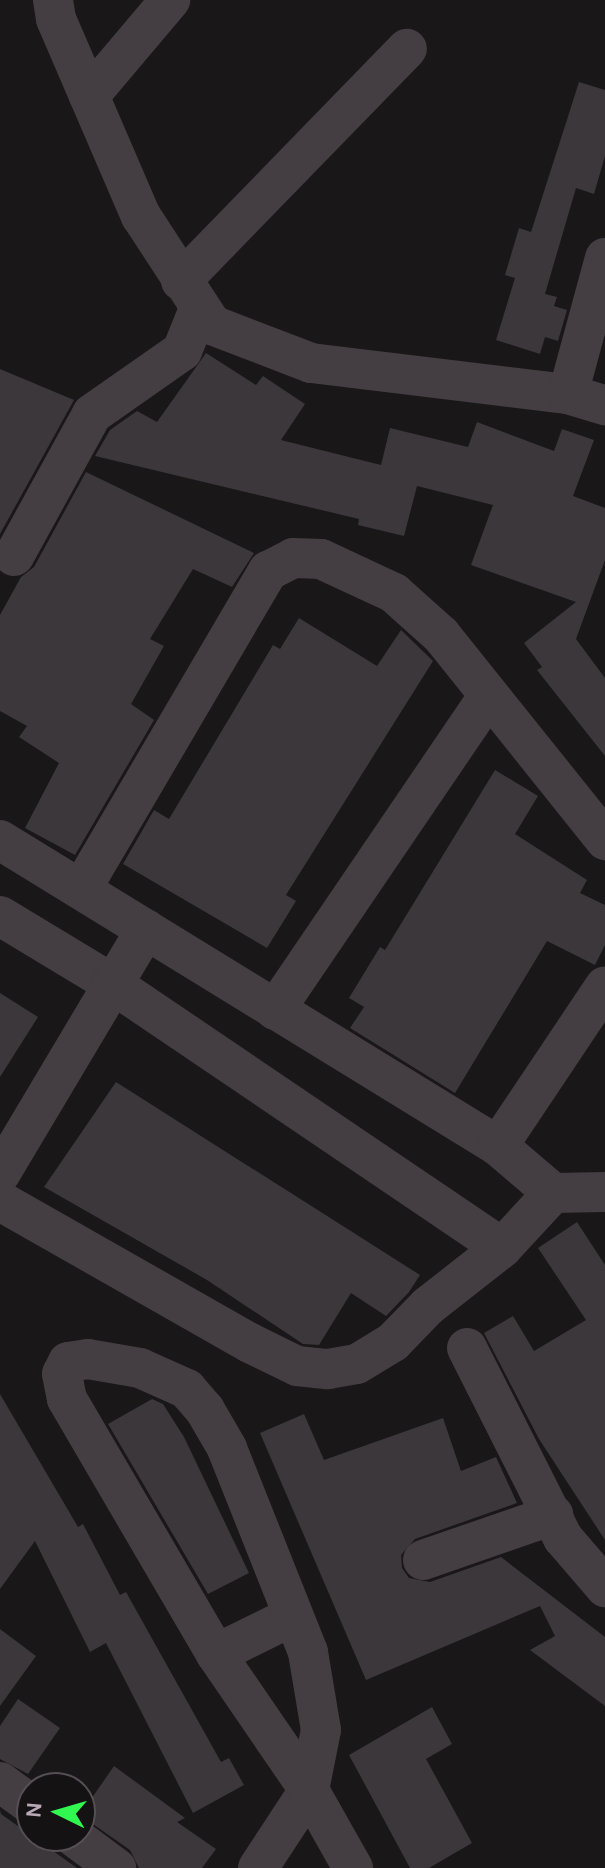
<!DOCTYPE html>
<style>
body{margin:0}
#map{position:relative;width:605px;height:1868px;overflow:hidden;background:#191718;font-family:Karla,sans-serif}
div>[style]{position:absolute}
.building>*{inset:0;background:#3b373a}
.minor>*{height:40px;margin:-20px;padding:0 20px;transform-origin:20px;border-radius:20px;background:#443d41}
span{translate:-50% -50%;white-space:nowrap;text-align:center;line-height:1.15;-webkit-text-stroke:8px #141213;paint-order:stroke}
.north{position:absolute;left:16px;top:1772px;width:80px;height:80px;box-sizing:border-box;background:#141213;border:2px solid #564e55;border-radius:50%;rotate:275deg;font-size:22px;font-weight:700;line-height:32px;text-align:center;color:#baa9b7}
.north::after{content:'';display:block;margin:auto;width:28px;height:36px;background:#30f850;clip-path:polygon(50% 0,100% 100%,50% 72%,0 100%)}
</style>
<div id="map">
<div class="building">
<i style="clip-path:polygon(579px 82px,605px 90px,605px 156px,594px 194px,576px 188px,545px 294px,557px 297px,554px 306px,567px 310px,558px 341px,545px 337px,540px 354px,496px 340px,515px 278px,505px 275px,519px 228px,531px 232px)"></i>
<i style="clip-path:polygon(206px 353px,256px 385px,263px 376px,305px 404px,281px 440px,381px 465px,390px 428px,468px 447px,477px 422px,554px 451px,562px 429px,594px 440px,573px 496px,605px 508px,605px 560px,576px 639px,605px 678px,605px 756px,537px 670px,542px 667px,524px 643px,576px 602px,471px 565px,493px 505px,417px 486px,404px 536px,358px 525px,359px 519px,95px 456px,110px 430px,137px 411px,157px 422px)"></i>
<i style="clip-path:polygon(0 369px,74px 400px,0 534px)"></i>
<i style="clip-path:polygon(86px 472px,254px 553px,232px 587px,193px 569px,150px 639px,164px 646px,131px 704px,154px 720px,75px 855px,25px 828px,59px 763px,19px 737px,27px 726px,0 711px,0 615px,21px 577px,34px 567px)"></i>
<i style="clip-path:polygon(299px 618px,377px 666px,401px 630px,433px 661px,286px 895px,296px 901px,267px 948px,123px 864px,154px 810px,169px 819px,273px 645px,280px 649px)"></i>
<i style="clip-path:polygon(495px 770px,538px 796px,515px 834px,587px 880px,580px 893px,605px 905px,605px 945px,595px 965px,547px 941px,455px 1093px,350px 1028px,364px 1007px,349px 998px,380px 947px,385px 950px)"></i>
<i style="clip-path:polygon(0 993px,38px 1017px,0 1077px)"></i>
<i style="clip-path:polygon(116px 1082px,420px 1275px,409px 1292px,386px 1316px,351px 1293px,319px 1345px,303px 1344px,207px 1280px,44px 1187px)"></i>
<i style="clip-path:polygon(577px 1222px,605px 1265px,605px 1540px,539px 1439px,484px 1333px,513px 1316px,534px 1351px,586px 1320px,538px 1248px)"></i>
<i style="clip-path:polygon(0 1394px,78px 1527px,83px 1524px,120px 1595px,126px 1592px,221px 1762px,229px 1758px,244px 1785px,193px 1813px,106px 1643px,90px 1652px,35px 1541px,0 1589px)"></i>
<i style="clip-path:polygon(152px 1399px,163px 1404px,184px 1437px,249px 1573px,208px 1594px,108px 1424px)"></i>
<i style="clip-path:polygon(304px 1414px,324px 1460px,443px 1418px,461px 1471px,496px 1457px,517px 1503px,415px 1539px,401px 1555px,402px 1568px,409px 1578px,430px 1582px,501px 1557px,605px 1637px,605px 1706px,530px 1650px,555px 1636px,540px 1606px,366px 1680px,260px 1433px)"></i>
<i style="clip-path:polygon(0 1629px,36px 1656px,0 1706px)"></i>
<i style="clip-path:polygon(18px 1699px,60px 1728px,28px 1774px,0 1759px,0 1726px)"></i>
<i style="clip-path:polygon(432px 1707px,452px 1744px,426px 1759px,472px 1843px,429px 1868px,410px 1868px,349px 1755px)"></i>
<i style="clip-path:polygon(114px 1766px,185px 1818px,177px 1822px,216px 1849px,202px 1868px,139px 1868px,130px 1850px,80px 1815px)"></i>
<i style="clip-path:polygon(0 1810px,1px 1814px,77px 1868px,0 1868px)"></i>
</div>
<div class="minor">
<i style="left:53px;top:0;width:19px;rotate:81deg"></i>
<i style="left:56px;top:19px;width:215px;rotate:66.7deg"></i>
<i style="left:141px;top:216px;width:130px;rotate:56.9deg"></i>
<i style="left:212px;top:325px;width:106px;rotate:21deg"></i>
<i style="left:311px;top:363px;width:259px;rotate:6.9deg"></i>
<i style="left:568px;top:394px;width:39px;rotate:17deg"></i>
<i style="left:89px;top:96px;width:126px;rotate:-49.8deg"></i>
<i style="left:181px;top:281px;width:324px;rotate:-45.8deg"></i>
<i style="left:568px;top:394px;width:141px;rotate:-74.8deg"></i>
<i style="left:14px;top:556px;width:162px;rotate:-61.2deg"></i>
<i style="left:92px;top:414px;width:110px;rotate:-35deg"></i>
<i style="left:182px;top:351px;width:45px;rotate:-68deg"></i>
<i style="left:0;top:840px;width:584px;rotate:31.57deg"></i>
<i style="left:498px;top:1146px;width:72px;rotate:40.5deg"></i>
<i style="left:82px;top:888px;width:368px;rotate:-59.6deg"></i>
<i style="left:268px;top:571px;width:28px;rotate:-27deg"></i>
<i style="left:293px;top:558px;width:28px;rotate:2deg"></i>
<i style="left:321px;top:559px;width:81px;rotate:25deg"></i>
<i style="left:394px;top:593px;width:63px;rotate:41.8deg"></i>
<i style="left:441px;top:635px;width:263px;rotate:51.3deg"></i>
<i style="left:0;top:916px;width:130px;rotate:31.1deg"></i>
<i style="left:111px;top:983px;width:472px;rotate:34.1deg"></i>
<i style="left:275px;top:1010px;width:379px;rotate:-55.8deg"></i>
<i style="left:498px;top:1146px;width:192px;rotate:-56.2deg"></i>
<i style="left:0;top:1174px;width:285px;rotate:-59.2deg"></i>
<i style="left:0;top:1201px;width:288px;rotate:29.6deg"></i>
<i style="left:250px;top:1343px;width:52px;rotate:26.1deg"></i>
<i style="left:297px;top:1366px;width:31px;rotate:6deg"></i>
<i style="left:328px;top:1369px;width:29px;rotate:-10deg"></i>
<i style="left:357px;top:1364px;width:42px;rotate:-31.4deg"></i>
<i style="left:393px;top:1342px;width:50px;rotate:-45.8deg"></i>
<i style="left:428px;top:1306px;width:94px;rotate:-38.1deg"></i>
<i style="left:502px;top:1248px;width:75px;rotate:-47.2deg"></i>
<i style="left:553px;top:1193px;width:52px;rotate:-1.1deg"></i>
<i style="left:467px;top:1348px;width:213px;rotate:63.2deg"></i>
<i style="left:563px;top:1538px;width:65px;rotate:49.4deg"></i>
<i style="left:423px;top:1560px;width:138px;rotate:-19.1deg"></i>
<i style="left:216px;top:1654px;width:86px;rotate:-26.3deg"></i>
<i style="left:0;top:1782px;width:39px;rotate:36deg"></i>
<i style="left:73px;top:1836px;width:54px;rotate:36.7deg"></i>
<i style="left:258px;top:1868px;width:93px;rotate:-56.8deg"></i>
<i style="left:309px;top:1790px;width:61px;rotate:-78.7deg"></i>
<i style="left:321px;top:1730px;width:79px;rotate:-99.5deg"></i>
<i style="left:308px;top:1652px;width:219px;rotate:-111.7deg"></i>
<i style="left:227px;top:1448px;width:44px;rotate:-120.1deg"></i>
<i style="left:205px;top:1410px;width:28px;rotate:-131deg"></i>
<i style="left:187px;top:1389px;width:51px;rotate:-155.9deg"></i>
<i style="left:140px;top:1368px;width:53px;rotate:-170.2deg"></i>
<i style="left:88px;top:1359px;width:20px;rotate:171deg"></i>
<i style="left:68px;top:1362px;width:13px;rotate:117deg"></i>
<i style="left:62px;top:1374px;width:25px;rotate:79deg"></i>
<i style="left:67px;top:1399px;width:295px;rotate:59.7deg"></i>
<i style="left:216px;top:1654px;width:165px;rotate:55.6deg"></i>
<i style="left:309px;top:1790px;width:90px;rotate:60.6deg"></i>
</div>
<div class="north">N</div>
</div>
